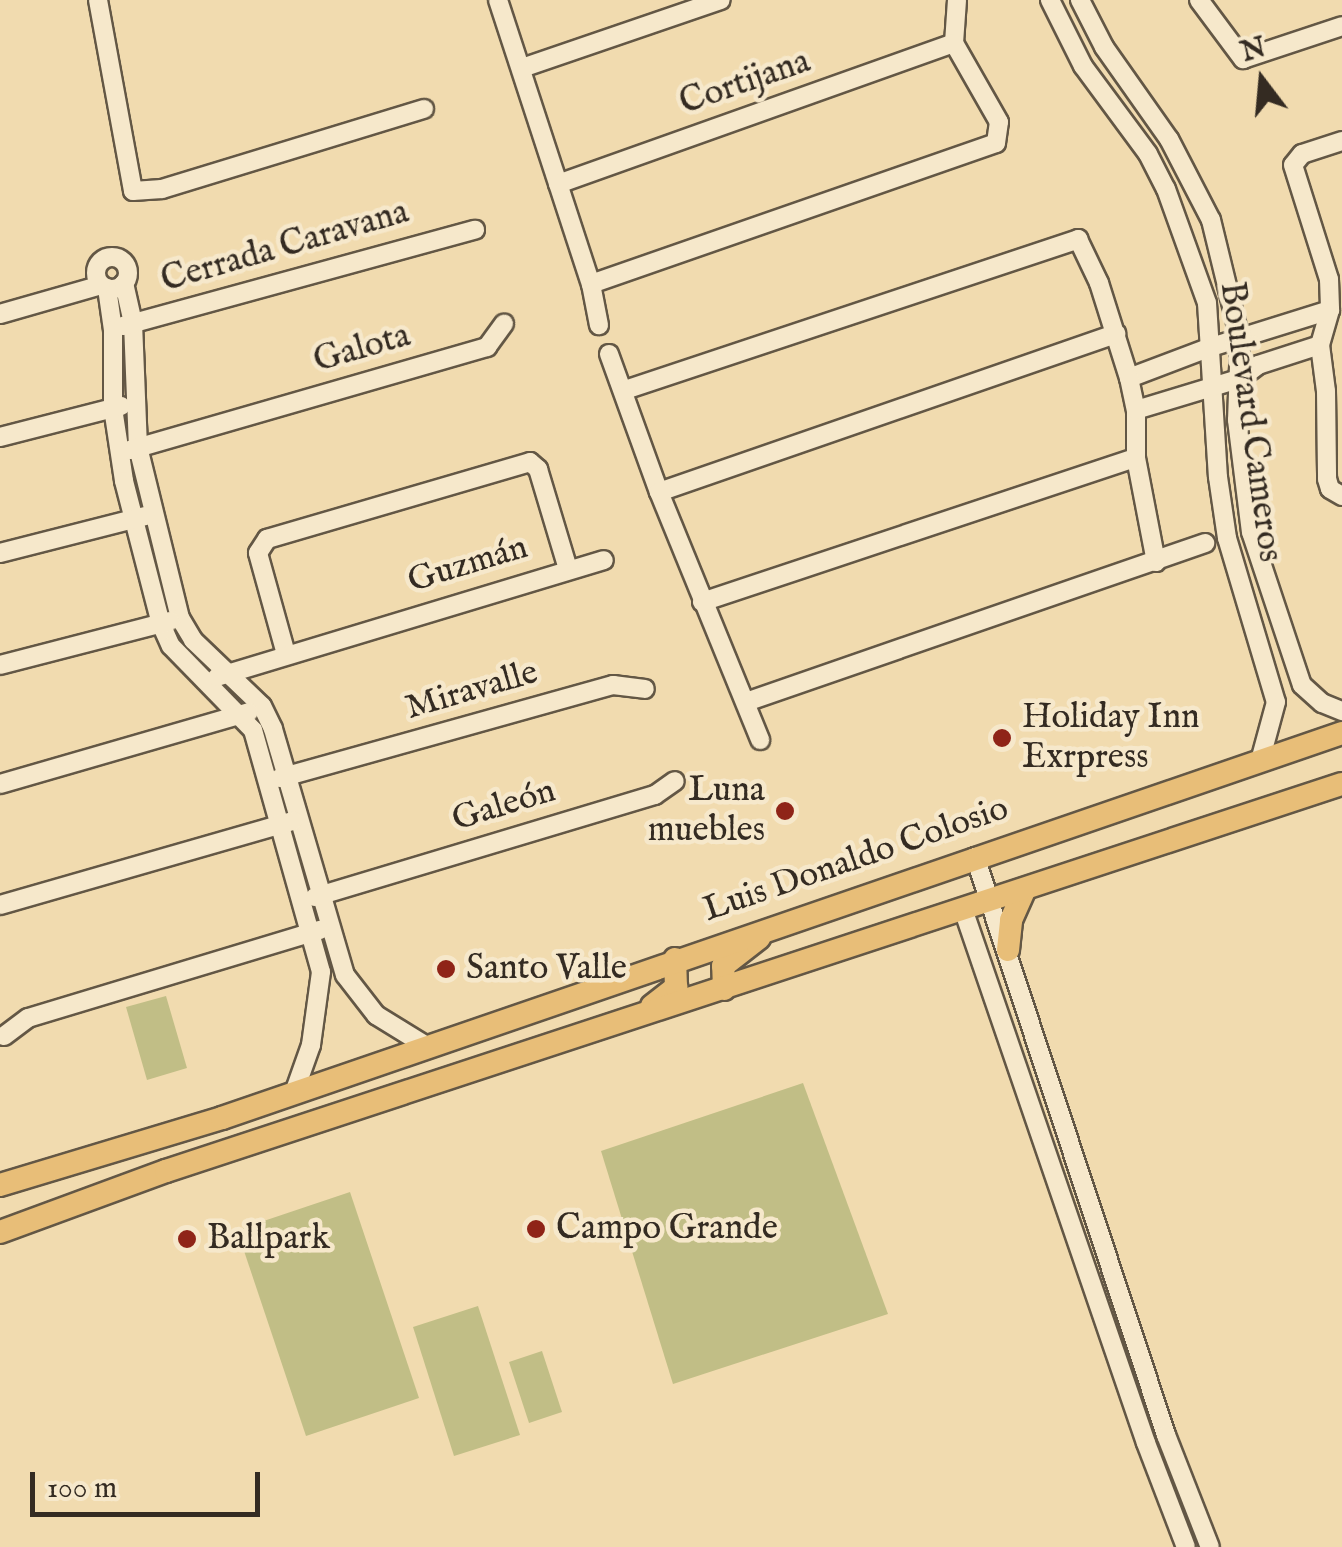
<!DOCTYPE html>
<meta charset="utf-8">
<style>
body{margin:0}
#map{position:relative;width:1342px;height:1547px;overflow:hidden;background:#f1dbaf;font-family:"IM FELL English",serif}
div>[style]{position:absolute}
.green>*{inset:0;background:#c1be86}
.roads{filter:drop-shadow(2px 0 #635745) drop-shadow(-2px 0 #635745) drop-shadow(0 2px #635745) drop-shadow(0 -2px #635745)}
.minor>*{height:18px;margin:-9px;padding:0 9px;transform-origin:9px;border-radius:9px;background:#f6e8cb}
.minor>.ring{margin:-9px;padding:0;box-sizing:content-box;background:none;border:18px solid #f6e8cb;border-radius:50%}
.major>*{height:22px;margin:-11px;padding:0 11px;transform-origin:11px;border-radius:11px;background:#e8be78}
.dots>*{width:28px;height:28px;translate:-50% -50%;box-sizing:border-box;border:5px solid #f6e8cb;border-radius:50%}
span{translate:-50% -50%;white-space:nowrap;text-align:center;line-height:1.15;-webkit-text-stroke:9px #f6e8cb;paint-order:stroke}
.street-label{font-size:35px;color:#342b22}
.poi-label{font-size:35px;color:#342b22}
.left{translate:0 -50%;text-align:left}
.right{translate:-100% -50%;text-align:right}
.north{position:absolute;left:1212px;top:30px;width:100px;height:100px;-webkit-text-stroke:8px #f6e8cb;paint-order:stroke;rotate:344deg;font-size:28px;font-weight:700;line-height:40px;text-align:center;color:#342b22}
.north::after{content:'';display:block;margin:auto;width:35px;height:45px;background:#342b22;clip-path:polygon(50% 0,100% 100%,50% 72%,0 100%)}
.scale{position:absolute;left:30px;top:1472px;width:230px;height:45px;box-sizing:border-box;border:5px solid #342b22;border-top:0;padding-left:12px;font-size:30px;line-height:35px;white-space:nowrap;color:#342b22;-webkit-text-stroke:8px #f6e8cb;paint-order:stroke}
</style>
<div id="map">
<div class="green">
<i style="clip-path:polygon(166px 996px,187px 1068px,147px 1080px,126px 1007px)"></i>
<i style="clip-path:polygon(803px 1083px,888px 1314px,673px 1384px,601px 1151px)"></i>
<i style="clip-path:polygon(350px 1192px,419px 1398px,306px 1436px,237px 1230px)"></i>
<i style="clip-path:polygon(478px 1306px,520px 1435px,454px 1456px,413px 1327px)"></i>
<i style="clip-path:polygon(542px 1351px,562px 1412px,529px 1423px,509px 1362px)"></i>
</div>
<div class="roads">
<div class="minor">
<i style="left:98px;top:0;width:194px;rotate:79.6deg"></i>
<i style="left:133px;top:191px;width:29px;rotate:-4deg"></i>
<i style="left:162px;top:189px;width:274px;rotate:-17deg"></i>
<i style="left:498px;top:0;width:299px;rotate:71.9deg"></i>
<i style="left:591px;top:284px;width:429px;rotate:-19.2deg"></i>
<i style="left:996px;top:143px;width:21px;rotate:-82deg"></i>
<i style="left:999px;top:122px;width:91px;rotate:-119.7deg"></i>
<i style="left:954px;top:43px;width:43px;rotate:-86deg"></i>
<i style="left:1050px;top:0;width:74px;rotate:63.4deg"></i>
<i style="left:1083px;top:66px;width:109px;rotate:53.5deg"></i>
<i style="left:1148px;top:154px;width:39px;rotate:63deg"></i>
<i style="left:1166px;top:189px;width:121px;rotate:70.2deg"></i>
<i style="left:1207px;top:303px;width:174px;rotate:86.4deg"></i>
<i style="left:1218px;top:477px;width:62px;rotate:81.6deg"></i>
<i style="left:1227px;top:538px;width:171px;rotate:73.4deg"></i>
<i style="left:1276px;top:702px;width:61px;rotate:105.2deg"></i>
<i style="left:1080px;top:0;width:53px;rotate:62.9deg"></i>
<i style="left:1104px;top:47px;width:113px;rotate:54.8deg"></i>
<i style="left:1169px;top:139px;width:91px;rotate:62.6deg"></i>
<i style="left:1211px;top:220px;width:122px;rotate:76.3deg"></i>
<i style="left:1240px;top:339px;width:81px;rotate:92.1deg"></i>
<i style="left:1237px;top:420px;width:113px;rotate:82.9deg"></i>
<i style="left:1251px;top:532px;width:161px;rotate:71.6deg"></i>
<i style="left:1302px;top:685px;width:27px;rotate:42deg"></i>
<i style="left:1322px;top:703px;width:22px;rotate:22deg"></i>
<i style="left:1199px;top:0;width:74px;rotate:53.3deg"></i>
<i style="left:1243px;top:59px;width:104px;rotate:-18.4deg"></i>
<i style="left:522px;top:68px;width:210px;rotate:-18.9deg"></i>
<i style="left:1342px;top:141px;width:42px;rotate:162deg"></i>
<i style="left:1302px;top:154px;width:14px;rotate:129deg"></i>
<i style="left:1293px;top:165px;width:120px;rotate:72.5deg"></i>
<i style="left:1329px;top:279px;width:31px;rotate:88deg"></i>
<i style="left:1330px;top:310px;width:36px;rotate:106deg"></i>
<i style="left:1320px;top:345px;width:46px;rotate:82.6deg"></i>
<i style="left:1326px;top:391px;width:88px;rotate:89.3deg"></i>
<i style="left:1327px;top:479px;width:10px;rotate:73deg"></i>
<i style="left:1330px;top:489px;width:14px;rotate:30deg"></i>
<i style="left:558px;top:184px;width:420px;rotate:-19.6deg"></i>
<i class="ring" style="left:96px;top:257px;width:14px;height:14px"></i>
<i style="left:124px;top:283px;width:41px;rotate:77.3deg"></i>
<i style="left:133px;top:323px;width:124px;rotate:87.7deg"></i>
<i style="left:138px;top:447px;width:176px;rotate:76.2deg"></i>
<i style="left:180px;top:618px;width:26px;rotate:59deg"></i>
<i style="left:193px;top:640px;width:95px;rotate:43.7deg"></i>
<i style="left:262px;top:706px;width:25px;rotate:64deg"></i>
<i style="left:273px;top:729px;width:256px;rotate:73.7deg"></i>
<i style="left:345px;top:975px;width:51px;rotate:52.2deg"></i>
<i style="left:376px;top:1015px;width:61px;rotate:31.6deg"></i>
<i style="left:591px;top:284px;width:42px;rotate:79deg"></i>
<i style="left:107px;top:288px;width:42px;rotate:81.9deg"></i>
<i style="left:113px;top:330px;width:78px;rotate:90deg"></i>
<i style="left:113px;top:408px;width:74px;rotate:81.4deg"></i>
<i style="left:124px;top:481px;width:148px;rotate:75.5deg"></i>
<i style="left:161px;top:624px;width:24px;rotate:66deg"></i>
<i style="left:171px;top:646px;width:117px;rotate:45.7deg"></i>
<i style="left:253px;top:730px;width:251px;rotate:74.3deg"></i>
<i style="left:321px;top:972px;width:74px;rotate:97.8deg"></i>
<i style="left:311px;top:1045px;width:51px;rotate:109.5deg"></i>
<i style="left:0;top:314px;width:105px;rotate:-16deg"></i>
<i style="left:123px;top:326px;width:365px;rotate:-15.3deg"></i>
<i style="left:609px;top:354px;width:147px;rotate:70.1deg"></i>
<i style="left:659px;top:492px;width:268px;rotate:67.8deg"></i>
<i style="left:1129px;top:378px;width:85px;rotate:-20.8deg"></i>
<i style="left:1208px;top:348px;width:128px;rotate:-17.3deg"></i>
<i style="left:625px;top:390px;width:478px;rotate:-18.4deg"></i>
<i style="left:1078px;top:239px;width:49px;rotate:64.5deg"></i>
<i style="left:1099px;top:283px;width:100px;rotate:72.5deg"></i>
<i style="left:1129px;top:378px;width:33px;rotate:78deg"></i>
<i style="left:1136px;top:410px;width:48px;rotate:90deg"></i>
<i style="left:1136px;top:458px;width:106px;rotate:79.1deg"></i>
<i style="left:1136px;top:410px;width:110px;rotate:-16.9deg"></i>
<i style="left:1241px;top:378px;width:21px;rotate:-37deg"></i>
<i style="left:1258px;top:365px;width:65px;rotate:-17.9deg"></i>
<i style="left:0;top:437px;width:125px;rotate:-14.4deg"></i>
<i style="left:130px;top:450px;width:372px;rotate:-16.1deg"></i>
<i style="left:487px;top:347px;width:29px;rotate:-54deg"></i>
<i style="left:659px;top:492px;width:484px;rotate:-19.1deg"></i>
<i style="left:0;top:553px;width:150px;rotate:-14.3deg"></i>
<i style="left:702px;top:602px;width:457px;rotate:-18.4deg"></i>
<i style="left:286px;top:654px;width:105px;rotate:-105.5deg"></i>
<i style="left:258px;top:553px;width:17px;rotate:-57deg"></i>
<i style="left:267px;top:539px;width:274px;rotate:-16.3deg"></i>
<i style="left:530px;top:462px;width:11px;rotate:41deg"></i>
<i style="left:538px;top:469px;width:104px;rotate:73.3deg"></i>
<i style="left:0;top:665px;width:176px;rotate:-14.5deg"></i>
<i style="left:217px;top:677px;width:404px;rotate:-16.8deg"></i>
<i style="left:746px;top:702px;width:486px;rotate:-19.1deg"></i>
<i style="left:280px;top:778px;width:346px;rotate:-15.6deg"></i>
<i style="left:613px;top:685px;width:32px;rotate:7deg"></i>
<i style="left:0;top:784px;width:259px;rotate:-16.1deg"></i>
<i style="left:975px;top:857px;width:609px;rotate:71.71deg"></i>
<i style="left:1166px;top:1435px;width:120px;rotate:68.6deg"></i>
<i style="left:315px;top:897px;width:355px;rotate:-16.7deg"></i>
<i style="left:655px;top:795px;width:24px;rotate:-35deg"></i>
<i style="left:0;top:905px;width:305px;rotate:-16deg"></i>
<i style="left:963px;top:909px;width:564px;rotate:71.08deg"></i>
<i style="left:1146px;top:1443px;width:111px;rotate:69deg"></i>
<i style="left:4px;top:1036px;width:30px;rotate:-37deg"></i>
<i style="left:28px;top:1018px;width:305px;rotate:-16.8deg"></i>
</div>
<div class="major">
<i style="left:1008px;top:950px;width:30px;rotate:-84deg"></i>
<i style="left:1011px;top:920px;width:34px;rotate:-66deg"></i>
<i style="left:724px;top:989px;width:23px;rotate:-92deg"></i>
<i style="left:723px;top:966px;width:46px;rotate:-37.9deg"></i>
<i style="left:652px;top:1006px;width:31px;rotate:-38deg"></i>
<i style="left:676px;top:987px;width:28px;rotate:-92deg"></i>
<i style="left:0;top:1185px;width:232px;rotate:-16.8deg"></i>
<i style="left:222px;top:1118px;width:1184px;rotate:-18.97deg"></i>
<i style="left:0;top:1232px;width:177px;rotate:-20.2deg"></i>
<i style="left:166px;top:1171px;width:1238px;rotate:-18.22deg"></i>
</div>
</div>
<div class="dots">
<i style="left:1002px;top:738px;background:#8f2418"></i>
<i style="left:785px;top:811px;background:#8f2418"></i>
<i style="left:446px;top:969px;background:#8f2418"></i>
<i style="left:536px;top:1229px;background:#8f2418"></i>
<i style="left:187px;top:1239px;background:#8f2418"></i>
</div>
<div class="street-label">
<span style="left:745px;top:83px;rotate:-19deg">Cortijana</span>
<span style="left:285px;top:247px;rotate:-16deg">Cerrada Caravana</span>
<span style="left:362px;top:349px;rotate:-16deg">Galota</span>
<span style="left:1250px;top:422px;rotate:82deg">Boulevard Cameros</span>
<span style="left:468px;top:565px;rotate:-17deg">Guzmán</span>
<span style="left:472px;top:691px;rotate:-16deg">Miravalle</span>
<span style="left:504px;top:806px;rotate:-17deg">Galeón</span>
<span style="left:856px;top:860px;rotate:-19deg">Luis Donaldo Colosio</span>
</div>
<div class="poi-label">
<span class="left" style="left:1022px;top:738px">Holiday Inn<br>Exrpress</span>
<span class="right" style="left:765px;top:811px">Luna<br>muebles</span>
<span class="left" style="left:466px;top:969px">Santo Valle</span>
<span class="left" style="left:556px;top:1229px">Campo Grande</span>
<span class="left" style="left:207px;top:1239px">Ballpark</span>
</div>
<div class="north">N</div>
<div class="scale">100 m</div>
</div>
